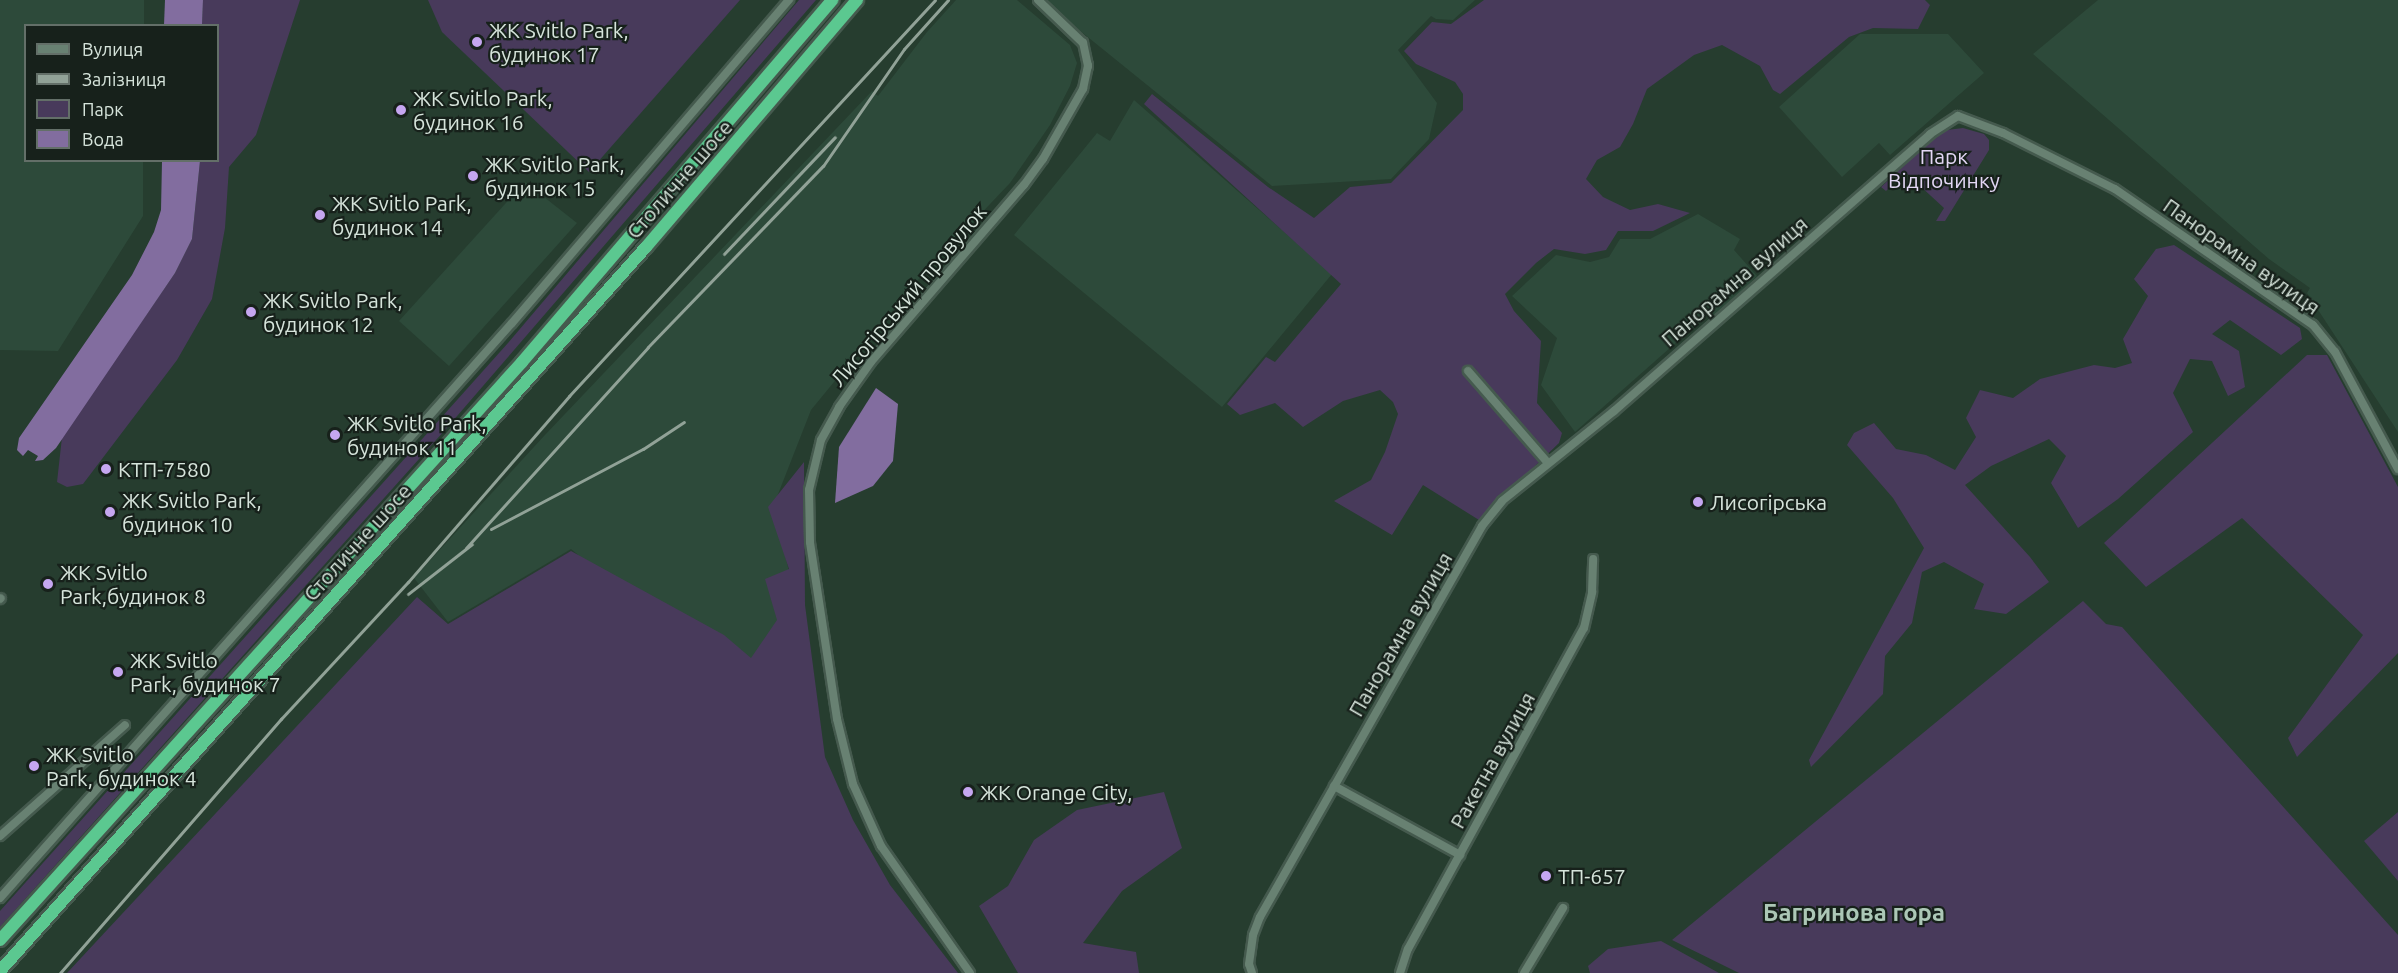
<!DOCTYPE html>
<meta charset="utf-8">
<style>
body{margin:0}
#map{position:relative;width:2398px;height:973px;overflow:hidden;background:#263d2f;font-family:Ubuntu,sans-serif}
div>[style]{position:absolute}
.built>*{inset:0;background:#2d4a3a}
.green>*{inset:0;background:#483a5b}
.water>*{inset:0;background:#826d9f}
.roads{filter:drop-shadow(2px 0 #455a4e) drop-shadow(-2px 0 #455a4e) drop-shadow(0 2px #455a4e) drop-shadow(0 -2px #455a4e)}
.minor>*{height:8px;margin:-4px;padding:0 4px;transform-origin:4px;border-radius:4px;background:#688172}
.trunk>*{height:12px;margin:-6px;padding:0 6px;transform-origin:6px;border-radius:6px;background:#5bc890}
.rail>*{height:3px;margin:-1.5px;padding:0 1.5px;transform-origin:1.5px;border-radius:1.5px;background:#91a297}
.dots>*{width:16px;height:16px;translate:-50% -50%;box-sizing:border-box;border:3px solid #17211b;border-radius:50%}
span{translate:-50% -50%;white-space:nowrap;text-align:center;line-height:1.15;-webkit-text-stroke:4.5px #17211b;paint-order:stroke}
.poi-label{font-size:21px;color:#d6e4db}
.left{translate:0 -50%;text-align:left}
.park-label{font-size:21px;color:#e3d7f5}
.street-label{font-size:21px;color:#d6e4db}
.quarter-label{font-size:24px;color:#acc7b6;font-weight:700}
.legend{position:absolute;left:24px;top:24px;width:195px;height:138px;box-sizing:border-box;background:#17211b;border:2px solid #636f68;margin:0;padding:8px 10px;list-style:none;font-size:18px;color:#d6e4db}
.legend li{display:flex;align-items:center;gap:12px;height:30px}
.legend b{width:30px;border:2px solid #636f68}
</style>
<div id="map">
<div class="built">
<i style="clip-path:polygon(0 0,144px 0,144px 25px,26px 26px,26px 160px,143px 161px,143px 216px,58px 351px,0 350px)"></i>
<i style="clip-path:polygon(956px 0,1017px 0,1070px 45px,1077px 63px,1070px 86px,1050px 125px,1010px 183px,916px 282px,811px 410px,773px 507px,802px 623px,778px 723px,571px 549px,448px 622px,414px 578px,544px 436px,872px 91px,878px 96px,927px 32px)"></i>
<i style="clip-path:polygon(1042px 0,1475px 0,1453px 20px,1436px 19px,1431px 16px,1398px 50px,1437px 103px,1429px 139px,1391px 179px,1272px 186px)"></i>
<i style="clip-path:polygon(2098px 0,2398px 0,2398px 432px,2307px 293px,2310px 288px,2269px 259px,2033px 54px)"></i>
<i style="clip-path:polygon(1860px 34px,1948px 34px,1984px 73px,1890px 155px,1879px 143px,1842px 177px,1779px 107px)"></i>
<i style="clip-path:polygon(1134px 100px,1332px 274px,1222px 407px,1014px 235px,1097px 133px,1110px 141px)"></i>
<i style="clip-path:polygon(525px 182px,577px 223px,449px 366px,399px 321px)"></i>
<i style="clip-path:polygon(1698px 214px,1740px 239px,1734px 250px,1757px 276px,1714px 318px,1706px 316px,1575px 432px,1541px 385px,1557px 338px,1512px 296px,1556px 255px,1590px 262px,1609px 257px,1620px 239px,1650px 239px)"></i>
</div>
<div class="green">
<i style="clip-path:polygon(203px 0,300px 0,256px 135px,229px 167px,225px 228px,212px 299px,177px 360px,83px 484px,67px 487px,57px 482px,62px 437px,175px 273px,192px 239px,200px 161px,218px 160px,218px 26px,202px 25px)"></i>
<i style="clip-path:polygon(428px 0,740px 0,589px 172px,442px 32px)"></i>
<i style="clip-path:polygon(799px 0,816px 0,445px 430px,0 927px,0 911px,508px 343px)"></i>
<i style="clip-path:polygon(1484px 0,1925px 0,1930px 5px,1918px 29px,1873px 28px,1849px 37px,1780px 94px,1773px 90px,1760px 66px,1722px 45px,1694px 55px,1647px 89px,1633px 124px,1620px 147px,1597px 160px,1586px 179px,1603px 197px,1630px 210px,1658px 204px,1690px 213px,1653px 231px,1618px 231px,1606px 250px,1585px 254px,1554px 249px,1536px 263px,1505px 294px,1514px 311px,1541px 341px,1537px 403px,1562px 433px,1559px 443px,1479px 520px,1423px 485px,1392px 535px,1334px 501px,1371px 480px,1385px 452px,1398px 414px,1393px 402px,1380px 390px,1343px 401px,1303px 427px,1275px 403px,1240px 415px,1227px 404px,1266px 357px,1275px 362px,1341px 284px,1144px 104px,1152px 94px,1268px 187px,1314px 218px,1350px 187px,1391px 183px,1463px 110px,1463px 94px,1455px 82px,1416px 64px,1404px 51px,1432px 22px,1451px 24px)"></i>
<i style="clip-path:polygon(1963px 128px,1984px 134px,1989px 140px,1989px 150px,1945px 221px,1936px 221px,1944px 208px,1905px 172px,1886px 191px,1881px 187px,1937px 135px,1947px 130px)"></i>
<i style="clip-path:polygon(2174px 245px,2300px 328px,2302px 339px,2281px 355px,2230px 320px,2212px 334px,2239px 351px,2245px 387px,2228px 396px,2212px 361px,2190px 359px,2173px 393px,2193px 432px,2118px 499px,2078px 528px,2051px 483px,2066px 456px,2049px 439px,1991px 466px,1965px 485px,2030px 557px,2049px 582px,2006px 614px,1974px 609px,1984px 584px,1944px 562px,1922px 572px,1912px 623px,1885px 656px,1883px 694px,1811px 767px,1809px 760px,1924px 548px,1893px 498px,1847px 445px,1854px 433px,1874px 423px,1896px 449px,1926px 455px,1955px 470px,1976px 437px,1966px 418px,1980px 390px,2013px 398px,2040px 379px,2094px 365px,2115px 368px,2132px 363px,2123px 339px,2148px 296px,2134px 279px,2156px 249px)"></i>
<i style="clip-path:polygon(2307px 355px,2327px 355px,2398px 487px,2398px 653px,2297px 757px,2288px 738px,2363px 635px,2242px 518px,2146px 587px,2104px 543px)"></i>
<i style="clip-path:polygon(804px 462px,805px 605px,825px 757px,853px 820px,890px 885px,958px 973px,67px 973px,417px 597px,448px 624px,571px 551px,724px 635px,751px 658px,777px 620px,765px 579px,789px 569px,768px 507px)"></i>
<i style="clip-path:polygon(2083px 601px,2106px 624px,2122px 627px,2398px 935px,2398px 973px,1739px 973px,1672px 940px)"></i>
<i style="clip-path:polygon(1164px 792px,1182px 848px,1122px 891px,1083px 943px,1136px 952px,1139px 973px,1018px 973px,979px 906px,1008px 886px,1034px 840px,1077px 810px)"></i>
<i style="clip-path:polygon(2398px 812px,2398px 881px,2364px 841px)"></i>
<i style="clip-path:polygon(1661px 941px,1719px 973px,1590px 973px,1588px 966px,1608px 949px)"></i>
</div>
<div class="water">
<i style="clip-path:polygon(165px 0,203px 0,202px 25px,164px 25px)"></i>
<i style="clip-path:polygon(162px 161px,200px 161px,192px 239px,175px 273px,56px 448px,43px 460px,35px 461px,38px 456px,28px 450px,23px 456px,17px 450px,19px 438px,132px 275px,154px 232px,161px 210px)"></i>
<i style="clip-path:polygon(876px 388px,898px 404px,893px 461px,873px 486px,835px 503px,839px 447px)"></i>
</div>
<div class="roads">
<div class="minor">
<i style="left:1468px;top:371px;width:122px;rotate:49deg"></i>
<i style="left:0;top:599px;width:1px;rotate:-45deg"></i>
<i style="left:1334px;top:786px;width:144px;rotate:28.7deg"></i>
<i style="left:0;top:836px;width:167px;rotate:-41.6deg"></i>
<i style="left:0;top:898px;width:770px;rotate:-48.32deg"></i>
<i style="left:512px;top:323px;width:426px;rotate:-49.4deg"></i>
<i style="left:970px;top:973px;width:155px;rotate:-125deg"></i>
<i style="left:881px;top:846px;width:68px;rotate:-114.3deg"></i>
<i style="left:853px;top:784px;width:67px;rotate:-103.8deg"></i>
<i style="left:837px;top:719px;width:179px;rotate:-98.7deg"></i>
<i style="left:810px;top:542px;width:52px;rotate:-91.1deg"></i>
<i style="left:809px;top:490px;width:51px;rotate:-76.5deg"></i>
<i style="left:821px;top:440px;width:38px;rotate:-61deg"></i>
<i style="left:839px;top:407px;width:55px;rotate:-54.6deg"></i>
<i style="left:871px;top:362px;width:234px;rotate:-49.2deg"></i>
<i style="left:1024px;top:185px;width:32px;rotate:-54deg"></i>
<i style="left:1043px;top:159px;width:81px;rotate:-60.3deg"></i>
<i style="left:1083px;top:89px;width:24px;rotate:-78deg"></i>
<i style="left:1088px;top:66px;width:24px;rotate:-102deg"></i>
<i style="left:1083px;top:43px;width:62px;rotate:-136.3deg"></i>
<i style="left:1252px;top:973px;width:9px;rotate:-108deg"></i>
<i style="left:1249px;top:964px;width:29px;rotate:-82deg"></i>
<i style="left:1253px;top:935px;width:19px;rotate:-69deg"></i>
<i style="left:1260px;top:917px;width:450px;rotate:-60.4deg"></i>
<i style="left:1482px;top:526px;width:32px;rotate:-51deg"></i>
<i style="left:1502px;top:501px;width:144px;rotate:-38.8deg"></i>
<i style="left:1614px;top:411px;width:420px;rotate:-41.2deg"></i>
<i style="left:1930px;top:134px;width:33px;rotate:-33deg"></i>
<i style="left:1958px;top:116px;width:48px;rotate:20.7deg"></i>
<i style="left:2003px;top:133px;width:125px;rotate:26.6deg"></i>
<i style="left:2115px;top:189px;width:240px;rotate:34.5deg"></i>
<i style="left:2313px;top:325px;width:35px;rotate:51deg"></i>
<i style="left:2335px;top:352px;width:133px;rotate:61.7deg"></i>
<i style="left:1400px;top:973px;width:25px;rotate:-72deg"></i>
<i style="left:1408px;top:949px;width:366px;rotate:-61.3deg"></i>
<i style="left:1584px;top:628px;width:37px;rotate:-77deg"></i>
<i style="left:1592px;top:592px;width:33px;rotate:-88deg"></i>
<i style="left:1524px;top:973px;width:76px;rotate:-59deg"></i>
</div>
<div class="trunk">
<i style="left:0;top:940px;width:779px;rotate:-47.91deg"></i>
<i style="left:522px;top:362px;width:477px;rotate:-49.4deg"></i>
<i style="left:0;top:971px;width:970px;rotate:-48.26deg"></i>
<i style="left:646px;top:247px;width:325px;rotate:-49.5deg"></i>
</div>
</div>
<div class="rail">
<i style="left:724px;top:254px;width:161px;rotate:-46.5deg"></i>
<i style="left:491px;top:529px;width:172px;rotate:-27.8deg"></i>
<i style="left:643px;top:449px;width:49px;rotate:-33.4deg"></i>
<i style="left:466px;top:548px;width:271px;rotate:-47.8deg"></i>
<i style="left:648px;top:347px;width:252px;rotate:-46deg"></i>
<i style="left:823px;top:166px;width:142px;rotate:-55.3deg"></i>
<i style="left:904px;top:49px;width:66px;rotate:-48.1deg"></i>
<i style="left:408px;top:594px;width:81px;rotate:-38deg"></i>
<i style="left:60px;top:973px;width:337px;rotate:-49deg"></i>
<i style="left:281px;top:719px;width:187px;rotate:-47.2deg"></i>
<i style="left:408px;top:582px;width:246px;rotate:-49.1deg"></i>
<i style="left:569px;top:396px;width:539px;rotate:-47.25deg"></i>
</div>
<div class="dots">
<i style="left:477px;top:42px;background:#c5a6f0"></i>
<i style="left:401px;top:110px;background:#c5a6f0"></i>
<i style="left:473px;top:176px;background:#c5a6f0"></i>
<i style="left:320px;top:215px;background:#c5a6f0"></i>
<i style="left:251px;top:312px;background:#c5a6f0"></i>
<i style="left:335px;top:435px;background:#c5a6f0"></i>
<i style="left:106px;top:469px;background:#c5a6f0"></i>
<i style="left:1698px;top:502px;background:#c5a6f0"></i>
<i style="left:110px;top:512px;background:#c5a6f0"></i>
<i style="left:48px;top:584px;background:#c5a6f0"></i>
<i style="left:118px;top:672px;background:#c5a6f0"></i>
<i style="left:34px;top:766px;background:#c5a6f0"></i>
<i style="left:968px;top:792px;background:#c5a6f0"></i>
<i style="left:1546px;top:876px;background:#c5a6f0"></i>
</div>
<div class="poi-label">
<span class="left" style="left:489px;top:42px">ЖК Svitlo Park,<br>будинок 17</span>
<span class="left" style="left:413px;top:110px">ЖК Svitlo Park,<br>будинок 16</span>
<span class="left" style="left:485px;top:176px">ЖК Svitlo Park,<br>будинок 15</span>
<span class="left" style="left:332px;top:215px">ЖК Svitlo Park,<br>будинок 14</span>
<span class="left" style="left:263px;top:312px">ЖК Svitlo Park,<br>будинок 12</span>
<span class="left" style="left:347px;top:435px">ЖК Svitlo Park,<br>будинок 11</span>
<span class="left" style="left:118px;top:469px">КТП-7580</span>
<span class="left" style="left:122px;top:512px">ЖК Svitlo Park,<br>будинок 10</span>
<span class="left" style="left:1710px;top:502px">Лисогірська</span>
<span class="left" style="left:60px;top:584px">ЖК Svitlo<br>Park,будинок 8</span>
<span class="left" style="left:130px;top:672px">ЖК Svitlo<br>Park, будинок 7</span>
<span class="left" style="left:46px;top:766px">ЖК Svitlo<br>Park, будинок 4</span>
<span class="left" style="left:980px;top:792px">ЖК Orange City,</span>
<span class="left" style="left:1558px;top:876px">ТП-657</span>
</div>
<div class="park-label">
<span style="left:1944px;top:168px">Парк<br>Відпочинку</span>
</div>
<div class="street-label">
<span style="left:679px;top:179px;rotate:-49deg">Столичне шосе</span>
<span style="left:2242px;top:256px;rotate:35deg">Панорамна вулиця</span>
<span style="left:1734px;top:281px;rotate:-41deg">Панорамна вулиця</span>
<span style="left:908px;top:295px;rotate:-50deg">Лисогірський провулок</span>
<span style="left:357px;top:542px;rotate:-48deg">Столичне шосе</span>
<span style="left:1400px;top:634px;rotate:-60deg">Панорамна вулиця</span>
<span style="left:1492px;top:760px;rotate:-61deg">Ракетна вулиця</span>
</div>
<div class="quarter-label">
<span style="left:1854px;top:913px">Багринова гора</span>
</div>
<ul class="legend">
<li><b style="height:8px;background:#688172"></b>Вулиця</li>
<li><b style="height:8px;background:#91a297"></b>Залізниця</li>
<li><b style="height:16px;background:#483a5b"></b>Парк</li>
<li><b style="height:16px;background:#826d9f"></b>Вода</li>
</ul>
</div>
